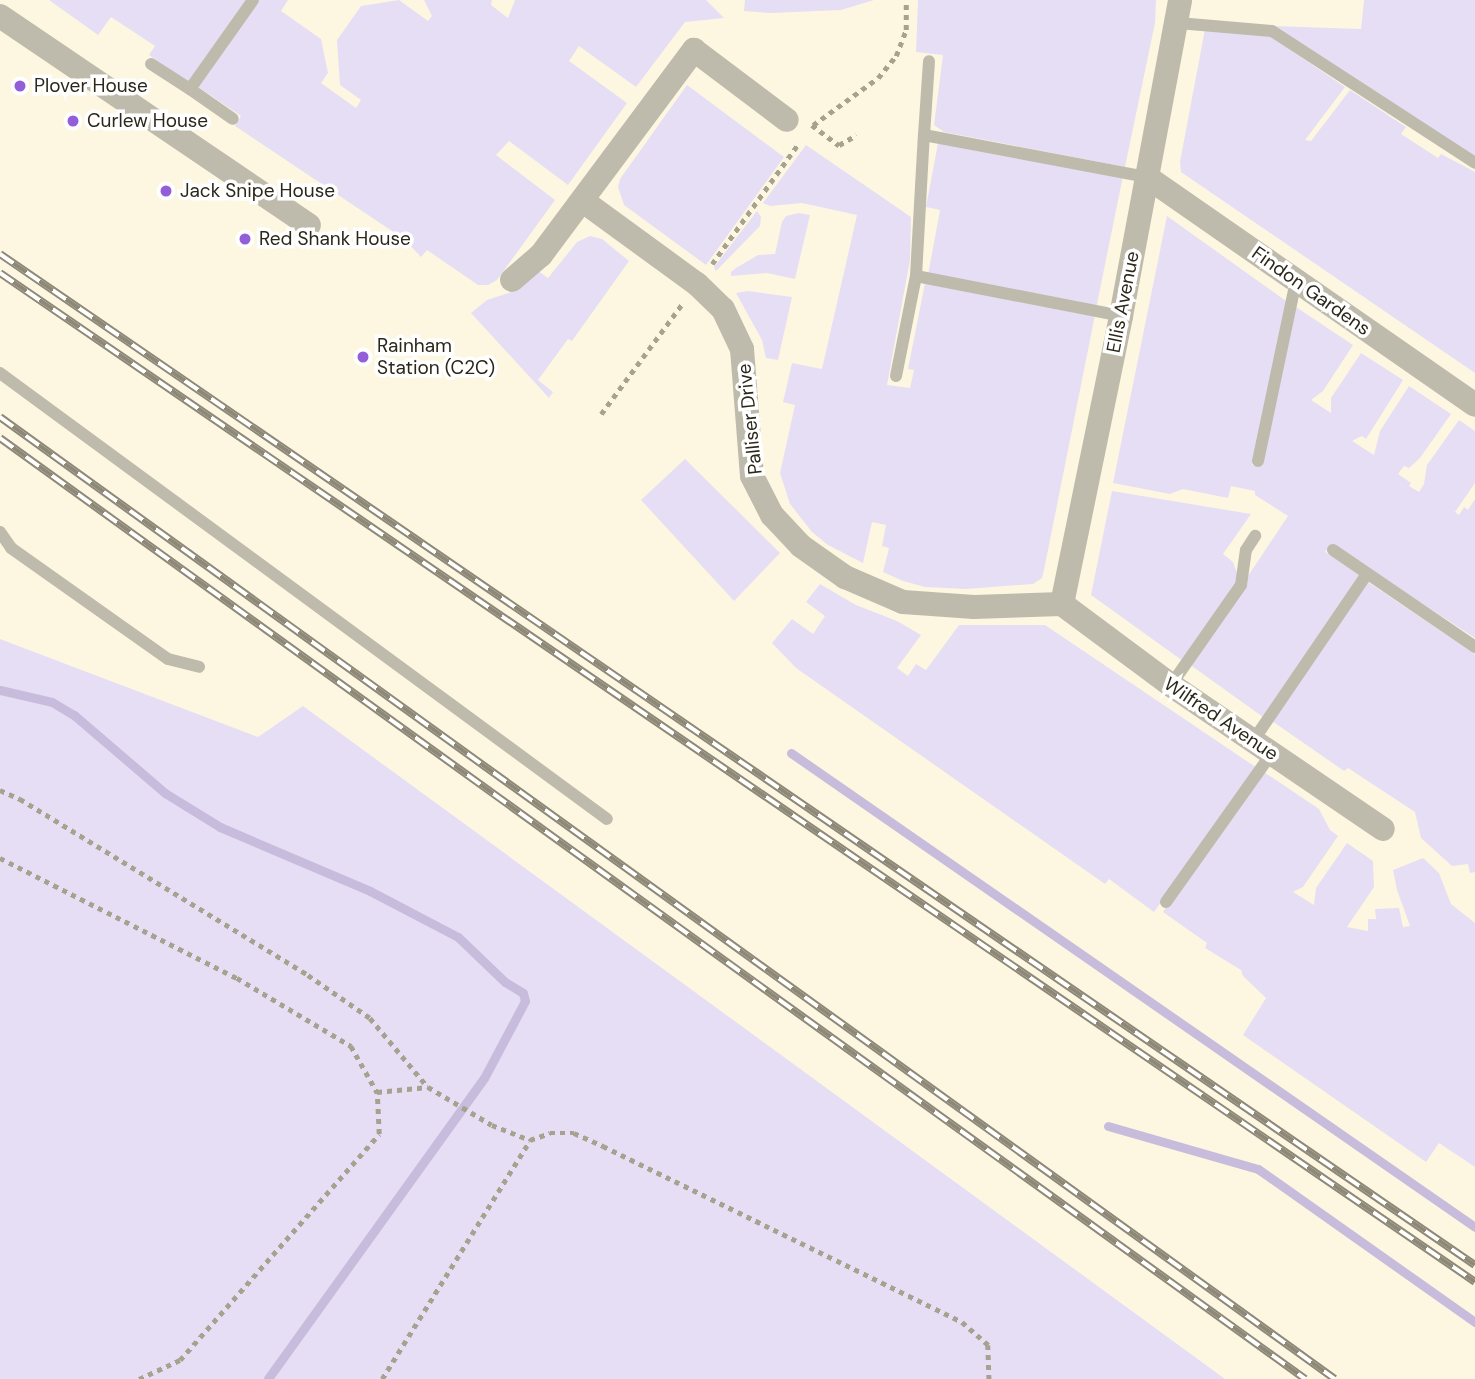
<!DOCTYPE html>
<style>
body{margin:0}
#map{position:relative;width:1475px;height:1379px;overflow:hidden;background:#fdf7e1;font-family:"DM Sans",sans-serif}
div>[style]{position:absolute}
.green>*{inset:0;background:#e6def5}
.stream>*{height:9px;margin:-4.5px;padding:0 4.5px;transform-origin:4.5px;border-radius:4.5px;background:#c7bcdc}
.path>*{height:4.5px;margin-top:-2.25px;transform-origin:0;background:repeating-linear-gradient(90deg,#a7a28f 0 5px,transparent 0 10px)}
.service>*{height:12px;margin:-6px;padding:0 6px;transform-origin:6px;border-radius:6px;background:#bfbbac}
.minor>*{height:24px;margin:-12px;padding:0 12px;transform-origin:12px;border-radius:12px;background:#bfbbac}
.rail>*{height:8px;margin-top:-4px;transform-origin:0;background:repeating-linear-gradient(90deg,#fff 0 16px,#8d8877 0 32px);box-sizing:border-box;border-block:2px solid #8d8877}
.dots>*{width:19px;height:19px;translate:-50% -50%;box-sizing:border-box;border:4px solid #fff;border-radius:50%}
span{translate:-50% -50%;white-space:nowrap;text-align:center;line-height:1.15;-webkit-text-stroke:7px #fff;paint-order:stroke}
.poi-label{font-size:19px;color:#2b2719}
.left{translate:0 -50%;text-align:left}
.street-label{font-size:19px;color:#2b2719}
</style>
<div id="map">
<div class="green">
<i style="clip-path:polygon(49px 0,247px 0,188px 84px,149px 55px,155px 46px,111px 17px,98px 35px)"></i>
<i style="clip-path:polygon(259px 0,288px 0,281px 11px,321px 39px,328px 73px,321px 83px,356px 108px,361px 100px,340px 85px,337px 40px,361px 6px,399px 0,428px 21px,432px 16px,424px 0,492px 0,491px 5px,508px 18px,515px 0,706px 0,724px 18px,685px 22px,636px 87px,579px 46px,569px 61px,627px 103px,568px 185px,509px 141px,496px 155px,555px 200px,497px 280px,488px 285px,478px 285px,427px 250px,421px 257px,404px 239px,235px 126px,241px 116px,198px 87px)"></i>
<i style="clip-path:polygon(745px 0,874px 0,841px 10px,770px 13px,744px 11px)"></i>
<i style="clip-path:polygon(918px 0,1156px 0,1155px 23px,1125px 167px,944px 132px,934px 125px,943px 55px,916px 52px)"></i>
<i style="clip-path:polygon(1364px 0,1475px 0,1475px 157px,1274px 26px,1361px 29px)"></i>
<i style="clip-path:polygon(1205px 29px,1270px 36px,1345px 87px,1305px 140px,1311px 141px,1350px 90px,1406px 127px,1401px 134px,1438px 158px,1441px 154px,1475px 172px,1475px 373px,1181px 172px,1180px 162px)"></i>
<i style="clip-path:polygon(687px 85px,784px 157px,706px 265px,624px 205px,618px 187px,620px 179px)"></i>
<i style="clip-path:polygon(938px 143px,1123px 176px,1096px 309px,928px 275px,940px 210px,926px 207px)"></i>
<i style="clip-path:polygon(806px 145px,911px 217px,910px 260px,887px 385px,910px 388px,914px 370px,908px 369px,925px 283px,1095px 315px,1044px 570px,1042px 578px,1033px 584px,966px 589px,925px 587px,903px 581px,883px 572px,889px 548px,882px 546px,886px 525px,872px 522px,863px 563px,828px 545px,812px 532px,790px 504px,780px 473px,795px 405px,783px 402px,792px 363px,822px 369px,857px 215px,802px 203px,770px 206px,763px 203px)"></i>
<i style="clip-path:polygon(757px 211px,761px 217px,760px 226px,716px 271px,714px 267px)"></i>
<i style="clip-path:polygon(799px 213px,810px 215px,795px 279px,767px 273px,731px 276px,731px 272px,736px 268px,758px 255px,775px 254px,782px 222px,786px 216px)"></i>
<i style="clip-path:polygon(1167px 216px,1286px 301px,1252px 465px,1260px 466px,1296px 307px,1353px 345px,1323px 391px,1311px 400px,1331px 413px,1331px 398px,1361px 353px,1403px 380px,1366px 439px,1362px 436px,1352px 441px,1374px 455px,1380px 431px,1409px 386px,1451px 414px,1420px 458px,1409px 468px,1404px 466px,1398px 474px,1411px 483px,1409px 486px,1419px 492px,1424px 484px,1427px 465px,1459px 420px,1475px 431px,1475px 483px,1455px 512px,1459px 515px,1464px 507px,1468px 510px,1475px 499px,1475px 638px,1331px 544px,1325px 552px,1362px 576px,1263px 717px,1189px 664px,1288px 516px,1255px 495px,1255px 491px,1231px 486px,1228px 498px,1183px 489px,1170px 494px,1113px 483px)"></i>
<i style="clip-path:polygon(590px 236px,602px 239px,629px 261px,572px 341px,568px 339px,538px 380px,553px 392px,549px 398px,471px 313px,487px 300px,518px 290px,537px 270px,548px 278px,577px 242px)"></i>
<i style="clip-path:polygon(748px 291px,792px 297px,778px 360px,766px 358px,762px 340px,736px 293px)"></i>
<i style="clip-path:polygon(685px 459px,780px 553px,734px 601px,641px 500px)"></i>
<i style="clip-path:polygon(1112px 491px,1251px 514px,1223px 554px,1233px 562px,1239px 579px,1183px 661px,1091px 595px)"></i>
<i style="clip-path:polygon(1368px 582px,1475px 654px,1475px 872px,1470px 873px,1468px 864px,1452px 866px,1421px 838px,1415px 812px,1348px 768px,1344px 771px,1272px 721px)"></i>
<i style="clip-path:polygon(820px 584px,856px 605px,897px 621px,921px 635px,897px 668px,908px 676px,916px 664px,926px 670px,959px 625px,1045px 625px,1257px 768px,1154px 912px,1109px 879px,1105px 884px,796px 668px,772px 643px,792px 619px,813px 634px,825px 616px,806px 602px)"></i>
<i style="clip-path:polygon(0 639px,258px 737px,303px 706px,1225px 1379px,0 1379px)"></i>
<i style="clip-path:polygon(1264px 772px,1319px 809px,1330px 830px,1338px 836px,1303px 887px,1293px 892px,1314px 905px,1316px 888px,1347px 843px,1373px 861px,1374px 887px,1347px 927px,1368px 931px,1368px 919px,1376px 919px,1375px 909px,1399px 908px,1403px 927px,1410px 926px,1397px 890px,1393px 870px,1423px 858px,1439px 873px,1451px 904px,1475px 923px,1475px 1167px,1439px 1143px,1426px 1162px,1243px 1035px,1266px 998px,1243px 976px,1241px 970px,1205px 948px,1207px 943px,1163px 912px)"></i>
</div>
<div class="stream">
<i style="left:0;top:690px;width:53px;rotate:13deg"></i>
<i style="left:52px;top:702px;width:26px;rotate:31deg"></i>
<i style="left:74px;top:715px;width:120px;rotate:40.6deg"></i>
<i style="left:165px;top:793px;width:65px;rotate:31.7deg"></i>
<i style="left:220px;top:827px;width:163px;rotate:23.1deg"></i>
<i style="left:370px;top:891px;width:99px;rotate:27.6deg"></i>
<i style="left:458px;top:937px;width:65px;rotate:43.8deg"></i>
<i style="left:505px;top:982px;width:21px;rotate:31deg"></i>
<i style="left:523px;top:993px;width:8px;rotate:76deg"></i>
<i style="left:525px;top:1001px;width:87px;rotate:118deg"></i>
<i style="left:484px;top:1078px;width:370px;rotate:125.7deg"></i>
<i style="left:791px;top:753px;width:832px;rotate:34.72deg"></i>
<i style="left:1108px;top:1126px;width:156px;rotate:16deg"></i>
<i style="left:1258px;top:1169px;width:266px;rotate:35.2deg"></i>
</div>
<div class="path">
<i style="left:812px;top:125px;width:34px;rotate:37deg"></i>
<i style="left:839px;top:145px;width:20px;rotate:-30deg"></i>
<i style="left:813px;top:125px;width:80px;rotate:-35.9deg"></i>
<i style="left:878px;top:78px;width:28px;rotate:-51deg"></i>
<i style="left:896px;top:56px;width:28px;rotate:-69deg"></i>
<i style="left:906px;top:30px;width:30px;rotate:-90deg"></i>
<i style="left:712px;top:264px;width:149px;rotate:-54.3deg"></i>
<i style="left:601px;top:414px;width:137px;rotate:-53.6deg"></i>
<i style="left:0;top:790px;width:22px;rotate:24deg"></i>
<i style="left:20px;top:799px;width:338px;rotate:31.4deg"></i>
<i style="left:308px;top:975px;width:75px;rotate:34.7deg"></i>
<i style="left:370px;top:1018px;width:90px;rotate:50deg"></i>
<i style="left:428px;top:1087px;width:74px;rotate:30.7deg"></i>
<i style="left:492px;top:1125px;width:41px;rotate:21.5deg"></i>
<i style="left:0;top:858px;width:266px;rotate:26.9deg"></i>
<i style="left:237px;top:978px;width:133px;rotate:30.8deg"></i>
<i style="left:351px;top:1046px;width:53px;rotate:60.5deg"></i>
<i style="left:139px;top:1379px;width:45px;rotate:-24.9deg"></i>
<i style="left:180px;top:1360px;width:301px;rotate:-48.6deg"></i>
<i style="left:379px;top:1134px;width:42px;rotate:-92.7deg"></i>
<i style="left:377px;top:1092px;width:51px;rotate:-5.6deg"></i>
<i style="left:382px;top:1379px;width:281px;rotate:-58.2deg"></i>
<i style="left:530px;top:1140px;width:21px;rotate:-19deg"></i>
<i style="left:550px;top:1133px;width:24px"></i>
<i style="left:574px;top:1133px;width:32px;rotate:24deg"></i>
<i style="left:603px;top:1146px;width:400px;rotate:26.1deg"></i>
<i style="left:962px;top:1322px;width:35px;rotate:41deg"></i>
<i style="left:988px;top:1345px;width:34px;rotate:88deg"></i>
</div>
<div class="service">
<i style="left:1178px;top:23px;width:94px;rotate:4.9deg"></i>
<i style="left:1272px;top:31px;width:242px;rotate:33deg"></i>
<i style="left:151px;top:64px;width:46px;rotate:32.7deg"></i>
<i style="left:190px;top:89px;width:109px;rotate:-54.7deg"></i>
<i style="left:190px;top:89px;width:52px;rotate:34.9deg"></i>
<i style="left:924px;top:135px;width:74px;rotate:-86.1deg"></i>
<i style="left:916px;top:276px;width:209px;rotate:11deg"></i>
<i style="left:0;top:373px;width:753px;rotate:36.31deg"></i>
<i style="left:896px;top:376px;width:102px;rotate:-78.7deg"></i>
<i style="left:916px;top:276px;width:141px;rotate:-86.8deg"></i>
<i style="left:924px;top:135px;width:227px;rotate:10.7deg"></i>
<i style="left:1258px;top:461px;width:185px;rotate:-78.1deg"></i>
<i style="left:0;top:532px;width:19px;rotate:55deg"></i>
<i style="left:11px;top:548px;width:192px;rotate:35.3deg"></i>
<i style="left:168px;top:659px;width:32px;rotate:14deg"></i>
<i style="left:1333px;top:550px;width:172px;rotate:34.3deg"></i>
<i style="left:1171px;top:685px;width:122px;rotate:-55deg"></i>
<i style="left:1241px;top:585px;width:35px;rotate:-82deg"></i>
<i style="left:1246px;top:550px;width:17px;rotate:-57deg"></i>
<i style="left:1253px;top:741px;width:202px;rotate:-55.7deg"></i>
<i style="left:1166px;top:902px;width:181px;rotate:-54.6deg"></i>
</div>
<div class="minor">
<i style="left:0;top:16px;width:373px;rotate:34.1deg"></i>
<i style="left:1147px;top:177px;width:399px;rotate:34.8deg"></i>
<i style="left:583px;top:201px;width:141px;rotate:36.1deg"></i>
<i style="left:697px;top:284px;width:36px;rotate:44deg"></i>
<i style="left:723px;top:309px;width:44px;rotate:64.6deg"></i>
<i style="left:742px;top:349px;width:127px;rotate:85.5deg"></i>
<i style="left:752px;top:476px;width:44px;rotate:62.9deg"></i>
<i style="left:772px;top:515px;width:42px;rotate:46.9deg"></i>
<i style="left:801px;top:546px;width:54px;rotate:35.2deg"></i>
<i style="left:845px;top:577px;width:63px;rotate:23.3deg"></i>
<i style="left:903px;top:602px;width:71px;rotate:4deg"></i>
<i style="left:974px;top:607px;width:88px;rotate:-2deg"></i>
<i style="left:512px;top:280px;width:38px;rotate:-41deg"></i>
<i style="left:541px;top:255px;width:256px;rotate:-53.3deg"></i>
<i style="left:694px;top:50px;width:116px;rotate:37deg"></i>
<i style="left:1062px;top:604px;width:294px;rotate:-78.4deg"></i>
<i style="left:1121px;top:316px;width:321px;rotate:-79.4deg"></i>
<i style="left:1062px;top:604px;width:136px;rotate:36.6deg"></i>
<i style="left:1171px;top:685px;width:256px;rotate:34.2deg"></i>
</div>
<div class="rail">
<i style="left:0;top:254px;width:1788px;rotate:34.43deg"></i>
<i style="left:0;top:273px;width:1787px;rotate:34.37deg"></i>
<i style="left:0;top:417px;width:1645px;rotate:35.78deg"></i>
<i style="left:0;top:438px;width:1609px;rotate:35.79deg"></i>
</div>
<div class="dots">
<i style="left:20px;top:86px;background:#935fd8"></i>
<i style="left:73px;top:121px;background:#935fd8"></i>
<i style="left:166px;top:191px;background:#935fd8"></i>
<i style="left:245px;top:239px;background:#935fd8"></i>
<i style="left:363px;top:357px;background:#935fd8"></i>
</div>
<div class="poi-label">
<span class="left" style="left:34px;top:86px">Plover House</span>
<span class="left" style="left:87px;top:121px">Curlew House</span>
<span class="left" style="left:180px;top:191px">Jack Snipe House</span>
<span class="left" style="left:259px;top:239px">Red Shank House</span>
<span class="left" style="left:377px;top:357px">Rainham<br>Station (C2C)</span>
</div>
<div class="street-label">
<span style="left:1311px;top:291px;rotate:35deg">Findon Gardens</span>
<span style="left:1123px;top:302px;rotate:-79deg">Ellis Avenue</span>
<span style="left:750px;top:419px;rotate:-96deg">Palliser Drive</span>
<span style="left:1221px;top:719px;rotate:34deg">Wilfred Avenue</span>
</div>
</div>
